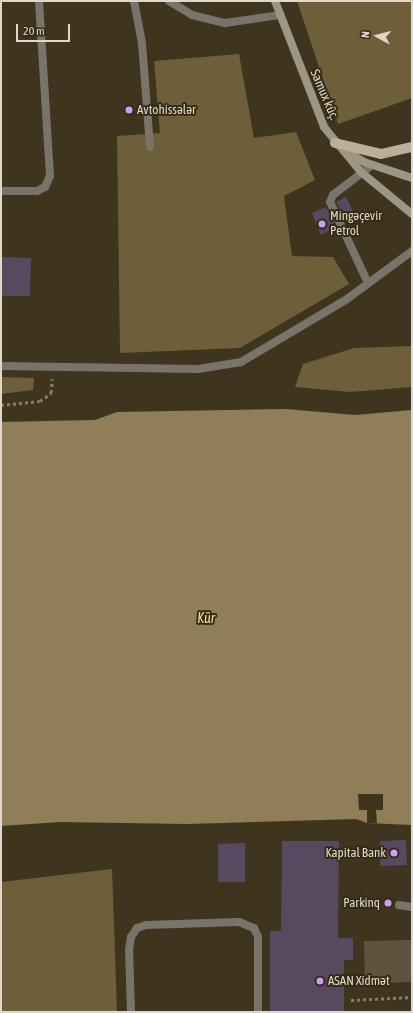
<!DOCTYPE html>
<meta charset="utf-8">
<style>
body{margin:0}
#map{position:relative;width:413px;height:1013px;overflow:hidden;background:#3f351f;font-family:"Asap Condensed",sans-serif}
div>[style]{position:absolute}
.green>*{inset:0;background:#5e543e}
.forest>*{inset:0;background:#6e5e39}
.water>*{inset:0;background:#8f7e58}
.pier>*{inset:0;background:#3f351f}
.building>*{inset:0;background:#554a60}
.path>*{height:2.5px;margin-top:-1.25px;transform-origin:0;background:repeating-linear-gradient(90deg,#847c6a 0 3px,transparent 0 6px)}
.service>*{height:8px;margin:-4px;padding:0 4px;transform-origin:4px;border-radius:4px;background:#797469}
.minor>*{height:8px;margin:-4px;padding:0 4px;transform-origin:4px;border-radius:4px;background:#797469}
.secondary>*{height:8px;margin:-4px;padding:0 4px;transform-origin:4px;border-radius:4px;background:#9e9685}
.primary>*{height:10px;margin:-5px;padding:0 5px;transform-origin:5px;border-radius:5px;background:#bab09a}
.dots>*{width:11px;height:11px;translate:-50% -50%;box-sizing:border-box;border:2px solid #352b15;border-radius:50%}
span{translate:-50% -50%;white-space:nowrap;text-align:center;line-height:1.15;-webkit-text-stroke:4px #352b15;paint-order:stroke}
.street-label{font-size:13px;color:#ded8cb}
.poi-label{font-size:13px;color:#ded8cb}
.left{translate:0 -50%;text-align:left}
.right{translate:-100% -50%;text-align:right}
.water-label{font-size:14px;color:#fce0a0;font-style:italic}
.frame{position:absolute;inset:0;border:2px solid #ded8cb;pointer-events:none}
.north{position:absolute;left:357px;top:16px;width:40px;height:40px;-webkit-text-stroke:3px #352b15;paint-order:stroke;rotate:277deg;font-size:11px;font-weight:700;line-height:16px;text-align:center;color:#ded8cb}
.north::after{content:'';display:block;margin:auto;width:14px;height:18px;background:#ded8cb;clip-path:polygon(50% 0,100% 100%,50% 72%,0 100%)}
.scale{position:absolute;left:16px;top:24px;width:54px;height:18px;box-sizing:border-box;border:2px solid #ded8cb;border-top:0;padding-left:5px;font-size:12px;line-height:14px;white-space:nowrap;color:#ded8cb;-webkit-text-stroke:3px #352b15;paint-order:stroke}
</style>
<div id="map">
<div class="green">
<i style="clip-path:polygon(412px 940px,412px 982px,365px 983px,364px 941px)"></i>
</div>
<div class="forest">
<i style="clip-path:polygon(297px 1px,412px 1px,412px 98px,338px 124px)"></i>
<i style="clip-path:polygon(239px 54px,254px 138px,296px 132px,315px 180px,284px 196px,292px 256px,333px 257px,349px 284px,240px 348px,120px 353px,117px 136px,160px 133px,154px 61px)"></i>
<i style="clip-path:polygon(412px 346px,412px 387px,350px 392px,295px 387px,303px 364px,354px 348px)"></i>
<i style="clip-path:polygon(1px 377px,34px 378px,33px 390px,1px 394px)"></i>
<i style="clip-path:polygon(112px 869px,117px 1012px,1px 1012px,1px 882px)"></i>
</div>
<div class="water">
<i style="clip-path:polygon(286px 409px,355px 415px,412px 410px,412px 825px,367px 823px,356px 819px,187px 824px,61px 822px,1px 826px,1px 422px,95px 420px,117px 412px)"></i>
</div>
<div class="pier">
<i style="clip-path:polygon(358px 794px,383px 794px,383px 810px,376px 810px,377px 823px,367px 823px,367px 810px,359px 810px)"></i>
</div>
<div class="building">
<i style="clip-path:polygon(346px 197px,356px 217px,346px 222px,336px 202px)"></i>
<i style="clip-path:polygon(326px 207px,336px 227px,321px 235px,312px 213px)"></i>
<i style="clip-path:polygon(1px 257px,31px 258px,30px 296px,1px 296px)"></i>
<i style="clip-path:polygon(406px 840px,407px 865px,380px 866px,380px 841px)"></i>
<i style="clip-path:polygon(282px 841px,339px 841px,338px 938px,353px 938px,353px 960px,344px 960px,344px 1012px,270px 1012px,270px 931px,281px 931px)"></i>
<i style="clip-path:polygon(245px 843px,245px 882px,218px 882px,218px 844px)"></i>
</div>
<div class="path">
<i style="left:1px;top:405px;width:39px;rotate:-6deg"></i>
<i style="left:40px;top:401px;width:14px;rotate:-36deg"></i>
<i style="left:51px;top:393px;width:14px;rotate:-86deg"></i>
<i style="left:351px;top:1000px;width:61px;rotate:-2.8deg"></i>
</div>
<div class="service">
<i style="left:134px;top:1px;width:43px;rotate:79.2deg"></i>
<i style="left:142px;top:43px;width:104px;rotate:85.6deg"></i>
<i style="left:169px;top:1px;width:27px;rotate:31deg"></i>
<i style="left:192px;top:15px;width:34px;rotate:14deg"></i>
<i style="left:225px;top:23px;width:56px;rotate:-8.3deg"></i>
<i style="left:1px;top:191px;width:36px"></i>
<i style="left:37px;top:191px;width:9px;rotate:-27deg"></i>
<i style="left:45px;top:187px;width:12px;rotate:-66deg"></i>
<i style="left:50px;top:176px;width:175px;rotate:-93.6deg"></i>
<i style="left:368px;top:283px;width:89px;rotate:-115.1deg"></i>
<i style="left:330px;top:202px;width:8px;rotate:-67deg"></i>
<i style="left:333px;top:195px;width:49px;rotate:-37.6deg"></i>
<i style="left:399px;top:905px;width:13px;rotate:9deg"></i>
<i style="left:131px;top:1012px;width:62px;rotate:-91.8deg"></i>
<i style="left:129px;top:950px;width:13px;rotate:-81deg"></i>
<i style="left:131px;top:937px;width:11px;rotate:-56deg"></i>
<i style="left:137px;top:928px;width:9px;rotate:-18deg"></i>
<i style="left:146px;top:925px;width:93px;rotate:-1.8deg"></i>
<i style="left:239px;top:922px;width:16px;rotate:22deg"></i>
<i style="left:254px;top:928px;width:10px;rotate:66deg"></i>
<i style="left:258px;top:937px;width:75px;rotate:90deg"></i>
</div>
<div class="minor">
<i style="left:1px;top:366px;width:197px;rotate:0.9deg"></i>
<i style="left:198px;top:369px;width:44px;rotate:-9.2deg"></i>
<i style="left:241px;top:362px;width:123px;rotate:-30.7deg"></i>
<i style="left:347px;top:299px;width:81px;rotate:-36.4deg"></i>
</div>
<div class="secondary">
<i style="left:275px;top:1px;width:135px;rotate:68.7deg"></i>
<i style="left:324px;top:127px;width:58px;rotate:50.6deg"></i>
<i style="left:361px;top:172px;width:66px;rotate:39.5deg"></i>
<i style="left:346px;top:151px;width:21px;rotate:31deg"></i>
<i style="left:364px;top:162px;width:51px;rotate:18.4deg"></i>
</div>
<div class="primary">
<i style="left:335px;top:143px;width:47px;rotate:13.4deg"></i>
<i style="left:381px;top:154px;width:32px;rotate:-13deg"></i>
</div>
<div class="dots">
<i style="left:129px;top:110px;background:#d09dff"></i>
<i style="left:322px;top:224px;background:#d09dff"></i>
<i style="left:394px;top:853px;background:#d09dff"></i>
<i style="left:388px;top:903px;background:#d09dff"></i>
<i style="left:320px;top:981px;background:#d09dff"></i>
</div>
<div class="street-label">
<span style="left:324px;top:95px;rotate:67deg">Samux küç.</span>
</div>
<div class="poi-label">
<span class="left" style="left:137px;top:110px">Avtohissələr</span>
<span class="left" style="left:330px;top:224px">Mingəçevir<br>Petrol</span>
<span class="right" style="left:386px;top:853px">Kapital Bank</span>
<span class="right" style="left:380px;top:903px">Parkinq</span>
<span class="left" style="left:328px;top:981px">ASAN Xidmət</span>
</div>
<div class="water-label">
<span style="left:206px;top:618px">Kür</span>
</div>
<div class="frame"></div>
<div class="north">N</div>
<div class="scale">20 m</div>
</div>
